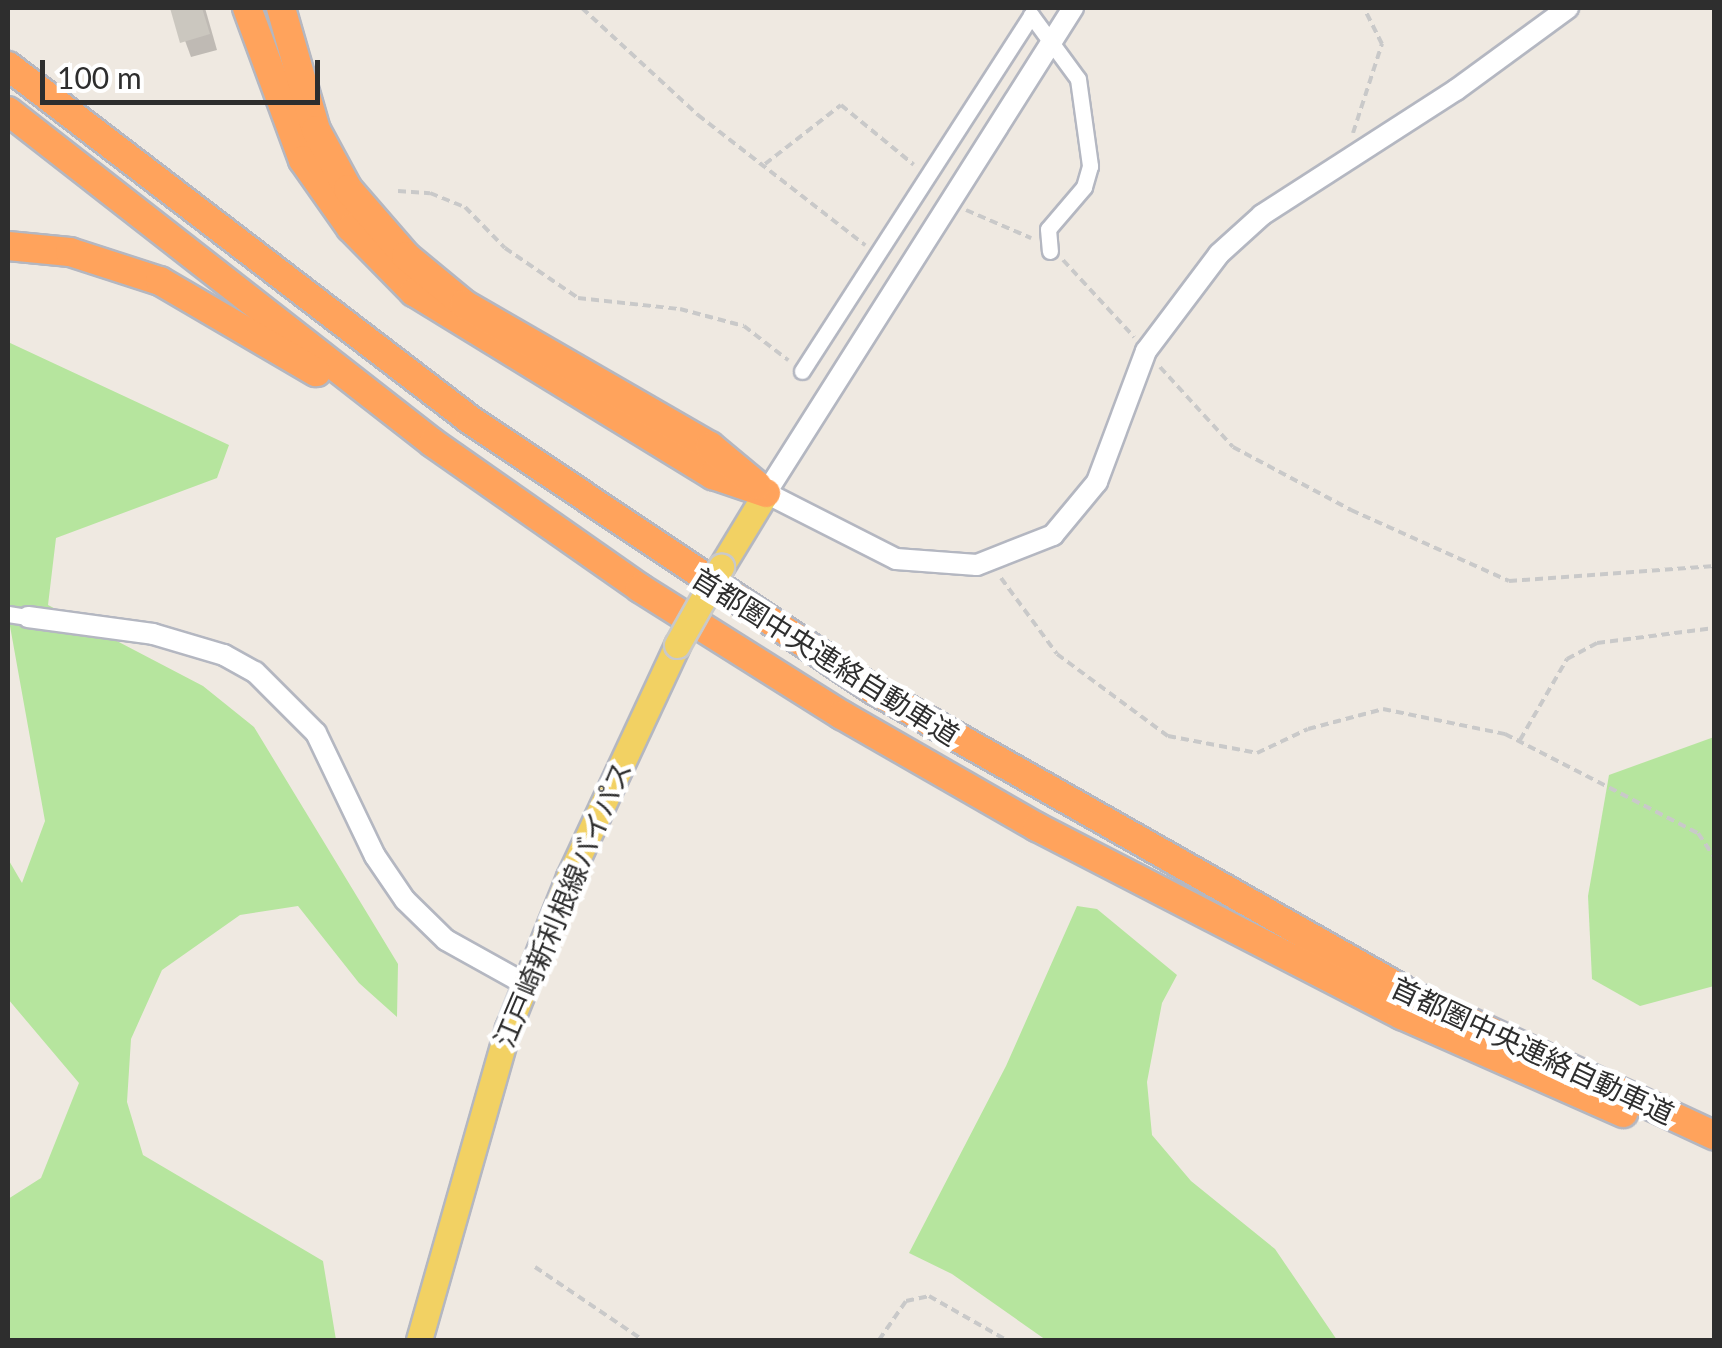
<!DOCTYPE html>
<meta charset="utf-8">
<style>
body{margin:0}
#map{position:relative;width:1722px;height:1348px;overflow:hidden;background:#efe9e1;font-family:Lato,"Noto Sans JP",sans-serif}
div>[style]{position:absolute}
.green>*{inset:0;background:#b6e59e}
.shadow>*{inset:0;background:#0003}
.building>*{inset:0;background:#cbc7bf}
.path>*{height:4px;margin-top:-2px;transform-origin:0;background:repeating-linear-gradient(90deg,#c9c9c9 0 8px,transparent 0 13px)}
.roads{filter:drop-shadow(2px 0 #b4b7c1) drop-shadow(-2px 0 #b4b7c1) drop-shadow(0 2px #b4b7c1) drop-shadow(0 -2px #b4b7c1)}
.minor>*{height:15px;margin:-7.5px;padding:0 7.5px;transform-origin:7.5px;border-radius:7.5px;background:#fff}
.tertiary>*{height:20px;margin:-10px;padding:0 10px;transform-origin:10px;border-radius:10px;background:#fff}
.primary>*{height:25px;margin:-12.5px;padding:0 12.5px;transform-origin:12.5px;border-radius:12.5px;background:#f2d163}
.motorway>*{height:28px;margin:-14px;padding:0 14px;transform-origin:14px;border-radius:14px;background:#ffa35c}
.bridges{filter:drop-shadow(2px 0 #c9c9c9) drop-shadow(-2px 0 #c9c9c9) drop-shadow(0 2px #c9c9c9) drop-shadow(0 -2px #c9c9c9)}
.primary-bridge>*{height:25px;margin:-12.5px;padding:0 12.5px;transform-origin:12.5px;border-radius:12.5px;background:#f2d163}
span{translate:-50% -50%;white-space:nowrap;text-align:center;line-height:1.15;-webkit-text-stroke:9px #fff;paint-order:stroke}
.street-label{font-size:28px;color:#2e2e2e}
.frame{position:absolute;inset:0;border:10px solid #2e2e2e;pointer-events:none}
.scale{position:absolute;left:40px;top:60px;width:280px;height:45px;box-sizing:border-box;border:5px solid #2e2e2e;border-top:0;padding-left:12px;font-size:30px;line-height:35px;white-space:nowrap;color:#2e2e2e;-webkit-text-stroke:8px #fff;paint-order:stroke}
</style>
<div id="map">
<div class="green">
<i style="clip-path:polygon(8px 342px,229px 445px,217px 478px,56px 538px,48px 605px,203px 686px,254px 727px,398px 964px,397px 1017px,359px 983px,298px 906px,240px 915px,162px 970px,131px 1039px,127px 1102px,143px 1155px,323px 1261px,336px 1340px,8px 1340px,8px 1199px,41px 1178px,79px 1083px,8px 999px,8px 859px,22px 883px,45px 821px,8px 615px)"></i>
<i style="clip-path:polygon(1714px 737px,1714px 986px,1640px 1006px,1592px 979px,1588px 896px,1609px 775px)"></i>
<i style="clip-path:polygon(1077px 906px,1097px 909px,1177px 975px,1162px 1003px,1147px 1082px,1152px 1135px,1191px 1181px,1275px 1249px,1337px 1340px,1046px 1340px,952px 1274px,909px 1253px,1006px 1066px)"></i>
</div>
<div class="shadow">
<i style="clip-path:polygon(173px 8px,205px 8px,217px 50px,191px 57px)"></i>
</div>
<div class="building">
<i style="clip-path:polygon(170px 8px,202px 8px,210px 34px,180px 43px)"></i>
</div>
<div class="path">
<i style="left:582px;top:8px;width:158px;rotate:42.7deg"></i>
<i style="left:698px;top:115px;width:212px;rotate:37.9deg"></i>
<i style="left:1353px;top:133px;width:94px;rotate:-72deg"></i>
<i style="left:1382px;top:44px;width:40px;rotate:-116.6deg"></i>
<i style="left:765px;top:164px;width:96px;rotate:-37.8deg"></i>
<i style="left:841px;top:105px;width:94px;rotate:39.4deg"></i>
<i style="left:398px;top:191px;width:32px;rotate:4deg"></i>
<i style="left:430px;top:193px;width:38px;rotate:22deg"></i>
<i style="left:465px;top:207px;width:57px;rotate:45.7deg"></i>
<i style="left:505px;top:248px;width:88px;rotate:34.4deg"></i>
<i style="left:578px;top:298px;width:103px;rotate:6.2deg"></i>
<i style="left:680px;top:309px;width:66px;rotate:14.9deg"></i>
<i style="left:744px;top:326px;width:56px;rotate:37.7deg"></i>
<i style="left:966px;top:210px;width:71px;rotate:23.3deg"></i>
<i style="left:1063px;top:260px;width:105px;rotate:47.3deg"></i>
<i style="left:1160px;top:367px;width:108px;rotate:47.6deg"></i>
<i style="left:1233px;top:447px;width:134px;rotate:28.1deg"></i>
<i style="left:1351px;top:510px;width:173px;rotate:24.2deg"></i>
<i style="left:1509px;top:581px;width:206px;rotate:-4.2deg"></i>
<i style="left:1001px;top:578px;width:94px;rotate:53.6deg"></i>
<i style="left:1057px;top:654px;width:138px;rotate:36.5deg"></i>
<i style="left:1168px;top:736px;width:91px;rotate:10.8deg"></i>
<i style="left:1257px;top:753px;width:56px;rotate:-25.2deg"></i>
<i style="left:1308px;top:729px;width:78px;rotate:-14.9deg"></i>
<i style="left:1383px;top:709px;width:125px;rotate:11.6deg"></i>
<i style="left:1505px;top:734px;width:217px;rotate:27.2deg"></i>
<i style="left:1698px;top:833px;width:29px;rotate:56deg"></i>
<i style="left:1520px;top:740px;width:94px;rotate:-59.9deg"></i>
<i style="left:1567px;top:659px;width:34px;rotate:-28deg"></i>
<i style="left:1597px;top:643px;width:118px;rotate:-7.3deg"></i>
<i style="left:535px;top:1267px;width:130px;rotate:34.1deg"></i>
<i style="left:879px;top:1340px;width:47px;rotate:-55.3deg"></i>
<i style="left:906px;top:1301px;width:24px;rotate:-12deg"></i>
<i style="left:929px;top:1296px;width:89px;rotate:29.7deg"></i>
</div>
<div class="roads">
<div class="minor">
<i style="left:802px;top:371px;width:423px;rotate:-57.2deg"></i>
<i style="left:1031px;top:15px;width:79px;rotate:53.7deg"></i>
<i style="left:1078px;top:79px;width:88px;rotate:82.1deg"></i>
<i style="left:1090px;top:166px;width:22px;rotate:106deg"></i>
<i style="left:1084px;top:187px;width:55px;rotate:130.6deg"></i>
<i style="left:1048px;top:229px;width:22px;rotate:85deg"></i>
<i style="left:8px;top:614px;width:20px;rotate:9deg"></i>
</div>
<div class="tertiary">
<i style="left:1073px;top:8px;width:574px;rotate:122.33deg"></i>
<i style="left:766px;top:493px;width:146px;rotate:26.9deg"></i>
<i style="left:896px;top:559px;width:81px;rotate:4.2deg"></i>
<i style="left:977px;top:565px;width:82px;rotate:-21.5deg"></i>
<i style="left:1053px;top:535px;width:69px;rotate:-50.3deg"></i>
<i style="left:1097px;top:482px;width:140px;rotate:-69.5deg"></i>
<i style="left:1146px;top:351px;width:121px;rotate:-53deg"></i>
<i style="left:1219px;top:254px;width:58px;rotate:-42.2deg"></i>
<i style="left:1262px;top:215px;width:231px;rotate:-32.8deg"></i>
<i style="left:1456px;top:90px;width:139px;rotate:-36.2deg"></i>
<i style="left:28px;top:617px;width:126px;rotate:7.7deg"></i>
<i style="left:153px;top:634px;width:74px;rotate:16.5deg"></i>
<i style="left:224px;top:655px;width:35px;rotate:29deg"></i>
<i style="left:255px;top:672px;width:86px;rotate:45deg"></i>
<i style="left:316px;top:733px;width:136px;rotate:64.4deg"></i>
<i style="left:375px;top:856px;width:53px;rotate:55.7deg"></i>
<i style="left:405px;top:900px;width:57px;rotate:44.3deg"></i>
<i style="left:446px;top:940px;width:90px;rotate:29.1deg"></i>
</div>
<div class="primary">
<i style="left:721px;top:567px;width:87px;rotate:-58.7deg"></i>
<i style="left:419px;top:1340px;width:324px;rotate:-74.1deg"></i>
<i style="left:508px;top:1028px;width:163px;rotate:-68deg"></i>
<i style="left:569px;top:877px;width:256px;rotate:-65deg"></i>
</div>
<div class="motorway">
<i style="left:247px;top:8px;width:162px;rotate:69.8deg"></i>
<i style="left:303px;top:160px;width:83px;rotate:54.8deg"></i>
<i style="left:351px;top:228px;width:90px;rotate:45.5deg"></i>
<i style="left:414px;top:292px;width:351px;rotate:31.5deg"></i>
<i style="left:713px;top:475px;width:56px;rotate:18.8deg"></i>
<i style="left:281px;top:8px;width:127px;rotate:74deg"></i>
<i style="left:316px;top:130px;width:67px;rotate:61.5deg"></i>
<i style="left:348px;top:189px;width:89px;rotate:49.1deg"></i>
<i style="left:406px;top:256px;width:75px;rotate:39.6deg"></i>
<i style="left:464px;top:304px;width:284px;rotate:30deg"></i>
<i style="left:710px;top:446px;width:61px;rotate:39.7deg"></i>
<i style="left:8px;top:66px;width:581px;rotate:37.44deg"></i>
<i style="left:469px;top:419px;width:487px;rotate:33.8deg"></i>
<i style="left:874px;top:690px;width:621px;rotate:29.54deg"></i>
<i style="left:1414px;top:996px;width:331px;rotate:24.9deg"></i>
<i style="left:8px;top:111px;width:539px;rotate:38deg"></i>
<i style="left:433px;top:443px;width:253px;rotate:35deg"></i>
<i style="left:640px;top:588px;width:239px;rotate:32.2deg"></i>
<i style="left:842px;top:715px;width:225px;rotate:29.9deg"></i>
<i style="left:1037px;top:827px;width:411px;rotate:27.3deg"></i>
<i style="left:1402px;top:1015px;width:242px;rotate:23.9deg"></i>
<i style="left:8px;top:246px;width:62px;rotate:5.5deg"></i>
<i style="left:70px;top:252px;width:95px;rotate:17.9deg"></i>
<i style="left:160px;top:281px;width:181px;rotate:30.3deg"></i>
</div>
</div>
<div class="bridges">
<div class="primary-bridge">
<i style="left:677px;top:645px;width:90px;rotate:-60.6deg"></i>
</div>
</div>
<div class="street-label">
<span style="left:826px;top:656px;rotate:32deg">首都圏中央連絡自動車道</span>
<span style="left:562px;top:904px;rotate:-67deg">江戸崎新利根線バイパス</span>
<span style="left:1533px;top:1050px;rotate:25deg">首都圏中央連絡自動車道</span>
</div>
<div class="frame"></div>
<div class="scale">100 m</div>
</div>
